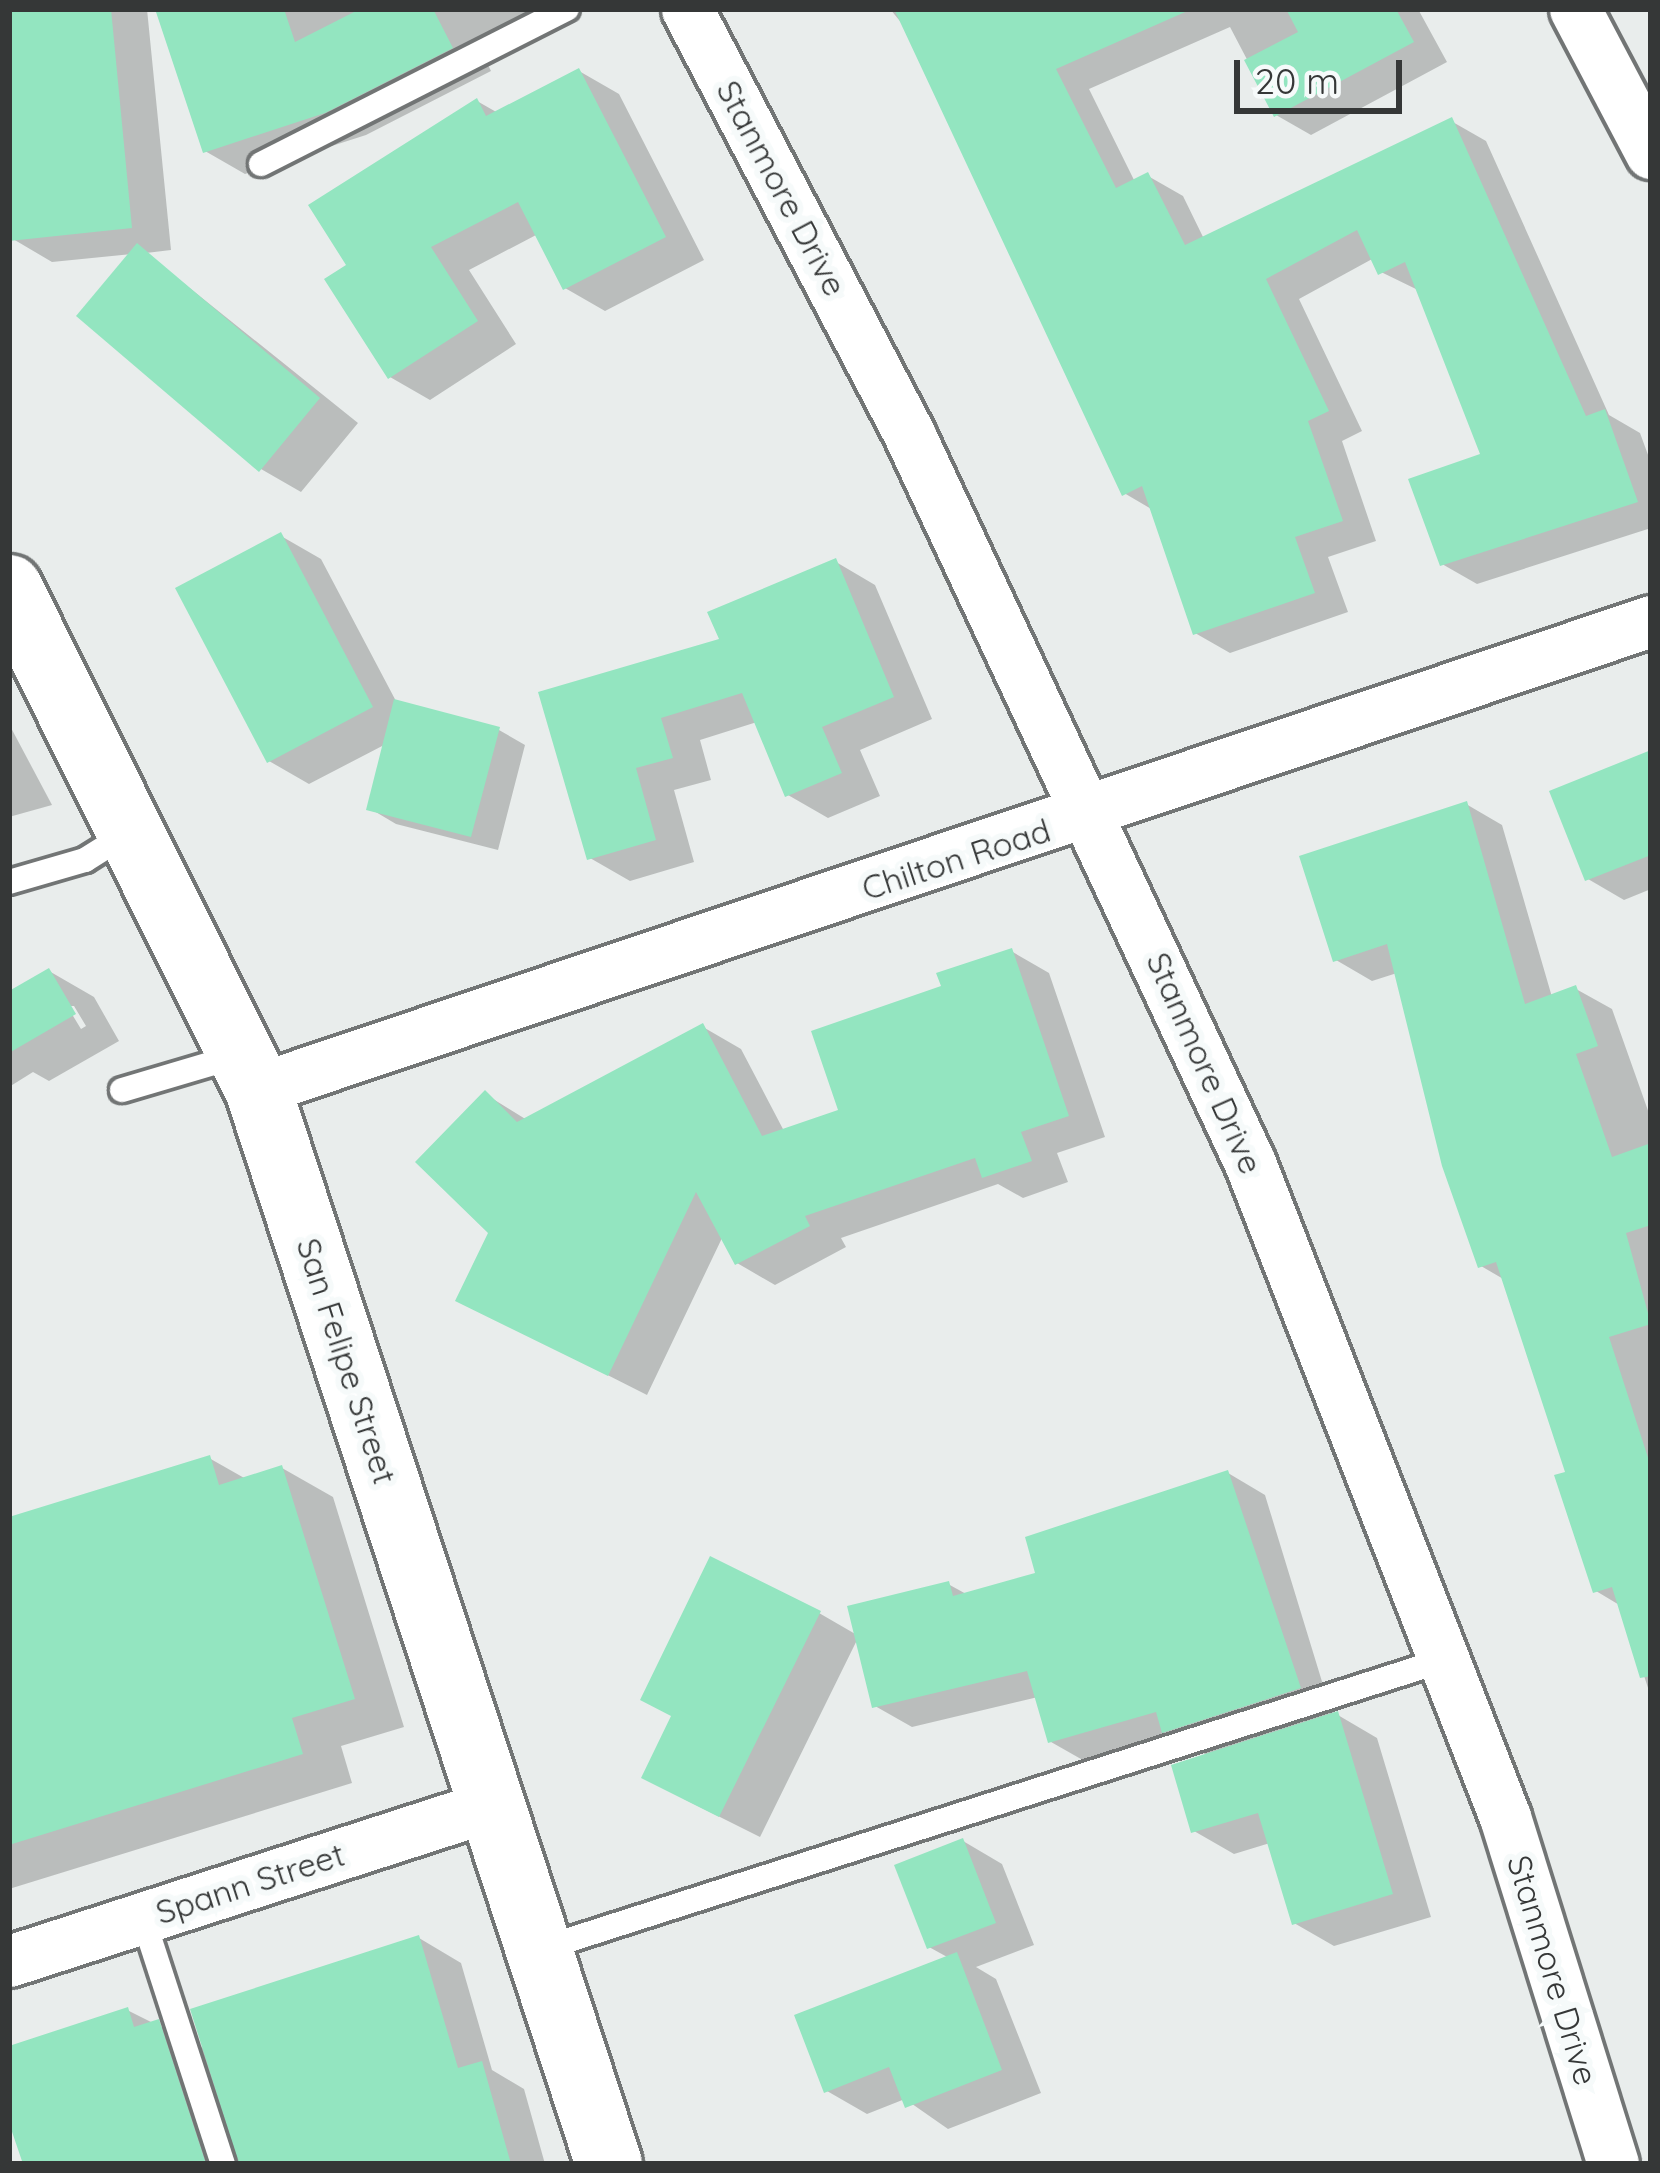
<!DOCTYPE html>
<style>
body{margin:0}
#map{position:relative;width:1660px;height:2173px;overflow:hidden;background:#e9edec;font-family:Quicksand,sans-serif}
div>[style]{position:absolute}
.shadow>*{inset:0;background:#0003}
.building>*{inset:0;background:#93e5c0}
.roads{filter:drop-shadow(3px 0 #727575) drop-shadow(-3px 0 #727575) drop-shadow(0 3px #727575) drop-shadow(0 -3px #727575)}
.lane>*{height:24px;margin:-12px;padding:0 12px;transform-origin:12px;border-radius:12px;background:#fff}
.street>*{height:51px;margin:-25.5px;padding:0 25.5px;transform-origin:25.5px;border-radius:25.5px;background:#fff}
.secondary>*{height:66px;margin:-33px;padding:0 33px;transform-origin:33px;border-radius:33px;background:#fff}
span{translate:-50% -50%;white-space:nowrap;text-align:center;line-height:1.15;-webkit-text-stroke:12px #f6fafa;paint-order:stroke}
.street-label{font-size:33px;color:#353737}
.frame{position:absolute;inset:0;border:12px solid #353737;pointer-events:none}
.scale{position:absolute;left:1234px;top:60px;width:168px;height:54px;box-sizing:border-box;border:6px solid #353737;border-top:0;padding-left:15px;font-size:36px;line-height:42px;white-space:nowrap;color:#353737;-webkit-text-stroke:9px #f6fafa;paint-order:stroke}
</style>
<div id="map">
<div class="shadow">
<i style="clip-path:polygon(9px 9px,147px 9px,171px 250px,146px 253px,358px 423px,301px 492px,261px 469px,132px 254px,52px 262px,13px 239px)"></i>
<i style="clip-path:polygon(158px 9px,549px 9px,481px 51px,491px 71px,366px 135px,245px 174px,205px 151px)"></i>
<i style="clip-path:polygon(890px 9px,1418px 9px,1447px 62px,1311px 135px,1276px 115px,1230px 27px,1089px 89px,1135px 182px,1148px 176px,1183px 196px,1204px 239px,1451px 121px,1486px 141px,1609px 415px,1640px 433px,1651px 463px,1651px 528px,1477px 584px,1442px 564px,1484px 455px,1420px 291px,1381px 272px,1374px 258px,1299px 299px,1362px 431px,1342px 441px,1376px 541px,1328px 557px,1348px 612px,1230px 653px,1195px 633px,1153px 510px,1124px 493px,909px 32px)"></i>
<i style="clip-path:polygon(579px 71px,619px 94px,704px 260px,605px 311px,565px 288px,538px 234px,469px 270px,516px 344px,430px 400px,390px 377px,350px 266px,477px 101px,498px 113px)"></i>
<i style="clip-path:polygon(281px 536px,321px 559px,397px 703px,499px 730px,525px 745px,498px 850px,396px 824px,369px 808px,386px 744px,309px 784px,269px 761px)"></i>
<i style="clip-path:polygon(836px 562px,875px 585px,932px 719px,860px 750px,880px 796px,828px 818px,788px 795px,757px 722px,700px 740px,711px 780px,674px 790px,694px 862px,630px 881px,590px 858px,542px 694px,723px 641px)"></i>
<i style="clip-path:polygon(9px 724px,52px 805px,9px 817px)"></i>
<i style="clip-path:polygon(1651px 753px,1651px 889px,1624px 900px,1588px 879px)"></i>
<i style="clip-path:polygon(1466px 804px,1502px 825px,1552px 997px,1576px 989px,1612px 1009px,1651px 1119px,1651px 1697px,1621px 1606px,1596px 1591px,1569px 1473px,1505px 1280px,1481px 1266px,1397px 973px,1372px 981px,1336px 960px)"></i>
<i style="clip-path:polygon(1011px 951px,1049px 973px,1105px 1137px,1057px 1153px,1068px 1182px,1023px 1198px,998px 1184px,841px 1238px,846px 1247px,775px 1285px,737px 1263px,723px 1236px,647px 1395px,459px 1300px,492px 1232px,485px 1094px,527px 1120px,703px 1027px,741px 1049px,784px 1131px,842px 1112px,944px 988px)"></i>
<i style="clip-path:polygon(evenodd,49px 971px,94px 997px,119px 1041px,49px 1081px,33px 1072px,9px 1087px,9px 995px,49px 971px,67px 1006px,74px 1006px,86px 1026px,81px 1029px,67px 1006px)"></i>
<i style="clip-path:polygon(209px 1458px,246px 1479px,282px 1468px,333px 1497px,404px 1727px,341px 1746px,352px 1783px,9px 1889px,9px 1521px)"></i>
<i style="clip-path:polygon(1228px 1473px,1265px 1495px,1331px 1711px,1377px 1738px,1431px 1917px,1334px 1946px,1294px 1923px,1270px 1843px,1234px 1854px,1194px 1831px,1208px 1756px,1176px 1737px,1088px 1763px,1051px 1742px,1038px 1697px,912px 1727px,875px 1706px,858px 1638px,760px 1837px,684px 1799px,819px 1613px,857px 1635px,948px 1584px,968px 1595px,1039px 1575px)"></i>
<i style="clip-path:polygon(963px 1841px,1002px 1864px,1034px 1945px,976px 1967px,996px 1979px,1041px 2093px,948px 2129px,905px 2099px,867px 2114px,827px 2091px,949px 1958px,929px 1947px)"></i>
<i style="clip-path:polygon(419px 1938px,461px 1963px,492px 2070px,524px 2089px,545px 2164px,26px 2164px,9px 2113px,9px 2049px,127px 2010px,207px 2050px)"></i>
</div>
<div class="building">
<i style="clip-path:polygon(9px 9px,111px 9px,132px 228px,9px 241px)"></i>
<i style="clip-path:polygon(155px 9px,284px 9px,295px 42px,360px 9px,433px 9px,453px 48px,325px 113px,203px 153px)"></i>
<i style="clip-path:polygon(894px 9px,1192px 9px,1056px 69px,1116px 188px,1148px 172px,1185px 245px,1452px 117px,1586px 416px,1605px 409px,1638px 502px,1440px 566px,1408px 479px,1480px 454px,1405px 262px,1378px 275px,1357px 230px,1266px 279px,1329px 411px,1308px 421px,1343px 521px,1295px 537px,1315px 593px,1193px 635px,1142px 486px,1122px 496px)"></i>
<i style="clip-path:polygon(1286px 9px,1396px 9px,1414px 42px,1274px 117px,1244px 60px,1298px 32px)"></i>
<i style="clip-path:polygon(579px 68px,666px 237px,563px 290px,518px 202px,431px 247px,478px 321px,388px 379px,324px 279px,346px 265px,308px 205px,477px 98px,486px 116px)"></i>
<i style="clip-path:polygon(137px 243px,320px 398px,259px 472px,76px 316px)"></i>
<i style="clip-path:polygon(281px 532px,373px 707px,267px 763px,175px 588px)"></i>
<i style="clip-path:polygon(836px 558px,894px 697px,822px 727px,842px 773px,785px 797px,742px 693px,661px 718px,673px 758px,636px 768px,656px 840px,587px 860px,538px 692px,719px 639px,707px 612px)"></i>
<i style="clip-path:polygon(394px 699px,500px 727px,471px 837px,366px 810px)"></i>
<i style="clip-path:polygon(1651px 750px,1651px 855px,1585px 881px,1549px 791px)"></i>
<i style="clip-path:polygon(1467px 801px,1525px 1004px,1576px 985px,1598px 1046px,1576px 1054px,1612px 1157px,1651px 1143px,1651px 1225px,1626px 1233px,1651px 1324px,1609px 1337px,1651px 1467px,1651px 1676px,1640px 1678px,1612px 1587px,1593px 1593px,1554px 1475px,1565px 1472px,1496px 1262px,1478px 1268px,1442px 1166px,1387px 944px,1333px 962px,1299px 856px)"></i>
<i style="clip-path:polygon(1012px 948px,1069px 1116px,1021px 1132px,1032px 1161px,982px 1178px,975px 1158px,805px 1216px,810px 1226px,735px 1265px,696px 1192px,608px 1376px,455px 1301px,488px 1233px,415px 1162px,485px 1090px,517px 1122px,703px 1023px,762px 1136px,838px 1110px,811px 1031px,941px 986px,936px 973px)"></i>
<i style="clip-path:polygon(49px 968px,76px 1014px,9px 1053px,9px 991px)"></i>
<i style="clip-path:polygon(210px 1455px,219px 1485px,282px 1465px,355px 1699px,292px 1718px,303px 1754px,9px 1845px,9px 1517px)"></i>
<i style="clip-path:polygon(1228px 1470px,1301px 1688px,1162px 1733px,1156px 1712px,1048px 1743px,1027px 1671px,872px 1708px,847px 1606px,949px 1581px,953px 1596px,1035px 1573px,1025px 1537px)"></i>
<i style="clip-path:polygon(710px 1556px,821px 1611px,719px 1817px,641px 1778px,671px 1716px,640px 1700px)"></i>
<i style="clip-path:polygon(1338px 1711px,1393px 1894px,1292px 1925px,1258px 1813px,1191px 1833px,1171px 1765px)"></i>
<i style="clip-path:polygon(963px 1838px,996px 1923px,927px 1949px,894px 1865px)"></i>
<i style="clip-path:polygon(419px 1935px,458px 2068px,482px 2061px,511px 2164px,239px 2164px,190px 2009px)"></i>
<i style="clip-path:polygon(957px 1952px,1002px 2070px,905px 2108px,889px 2067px,824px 2093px,794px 2015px)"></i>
<i style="clip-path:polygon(128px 2007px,134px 2027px,159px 2019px,206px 2164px,23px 2164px,9px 2123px,9px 2046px)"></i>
</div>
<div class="roads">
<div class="lane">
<i style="left:261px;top:164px;width:343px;rotate:-26.9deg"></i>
<i style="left:9px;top:882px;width:79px;rotate:-16.1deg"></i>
<i style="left:85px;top:860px;width:51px;rotate:-32.1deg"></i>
<i style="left:122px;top:1090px;width:123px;rotate:-16.5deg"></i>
<i style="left:143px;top:1918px;width:259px;rotate:72deg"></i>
<i style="left:541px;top:1949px;width:951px;rotate:-17.75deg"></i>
</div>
<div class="street">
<i style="left:687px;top:9px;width:482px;rotate:62.4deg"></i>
<i style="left:910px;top:436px;width:803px;rotate:64.94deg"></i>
<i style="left:1250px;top:1163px;width:702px;rotate:68.7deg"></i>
<i style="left:1505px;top:1817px;width:363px;rotate:72.7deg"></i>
<i style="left:1575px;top:9px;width:163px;rotate:62.2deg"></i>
<i style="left:258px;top:1089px;width:1470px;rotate:-18.57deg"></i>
<i style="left:9px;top:1961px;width:508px;rotate:-17.9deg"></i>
</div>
<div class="secondary">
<i style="left:9px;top:588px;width:559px;rotate:63.57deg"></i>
<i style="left:258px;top:1089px;width:1131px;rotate:71.92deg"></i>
</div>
</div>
<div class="street-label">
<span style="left:782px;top:188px;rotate:62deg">Stanmore Drive</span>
<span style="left:956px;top:859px;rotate:-18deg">Chilton Road</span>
<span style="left:1205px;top:1063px;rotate:66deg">Stanmore Drive</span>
<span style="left:347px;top:1361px;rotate:72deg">San Felipe Street</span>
<span style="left:250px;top:1883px;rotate:-18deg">Spann Street</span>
<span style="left:1553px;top:1970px;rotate:73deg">Stanmore Drive</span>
</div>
<div class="frame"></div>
<div class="scale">20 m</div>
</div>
